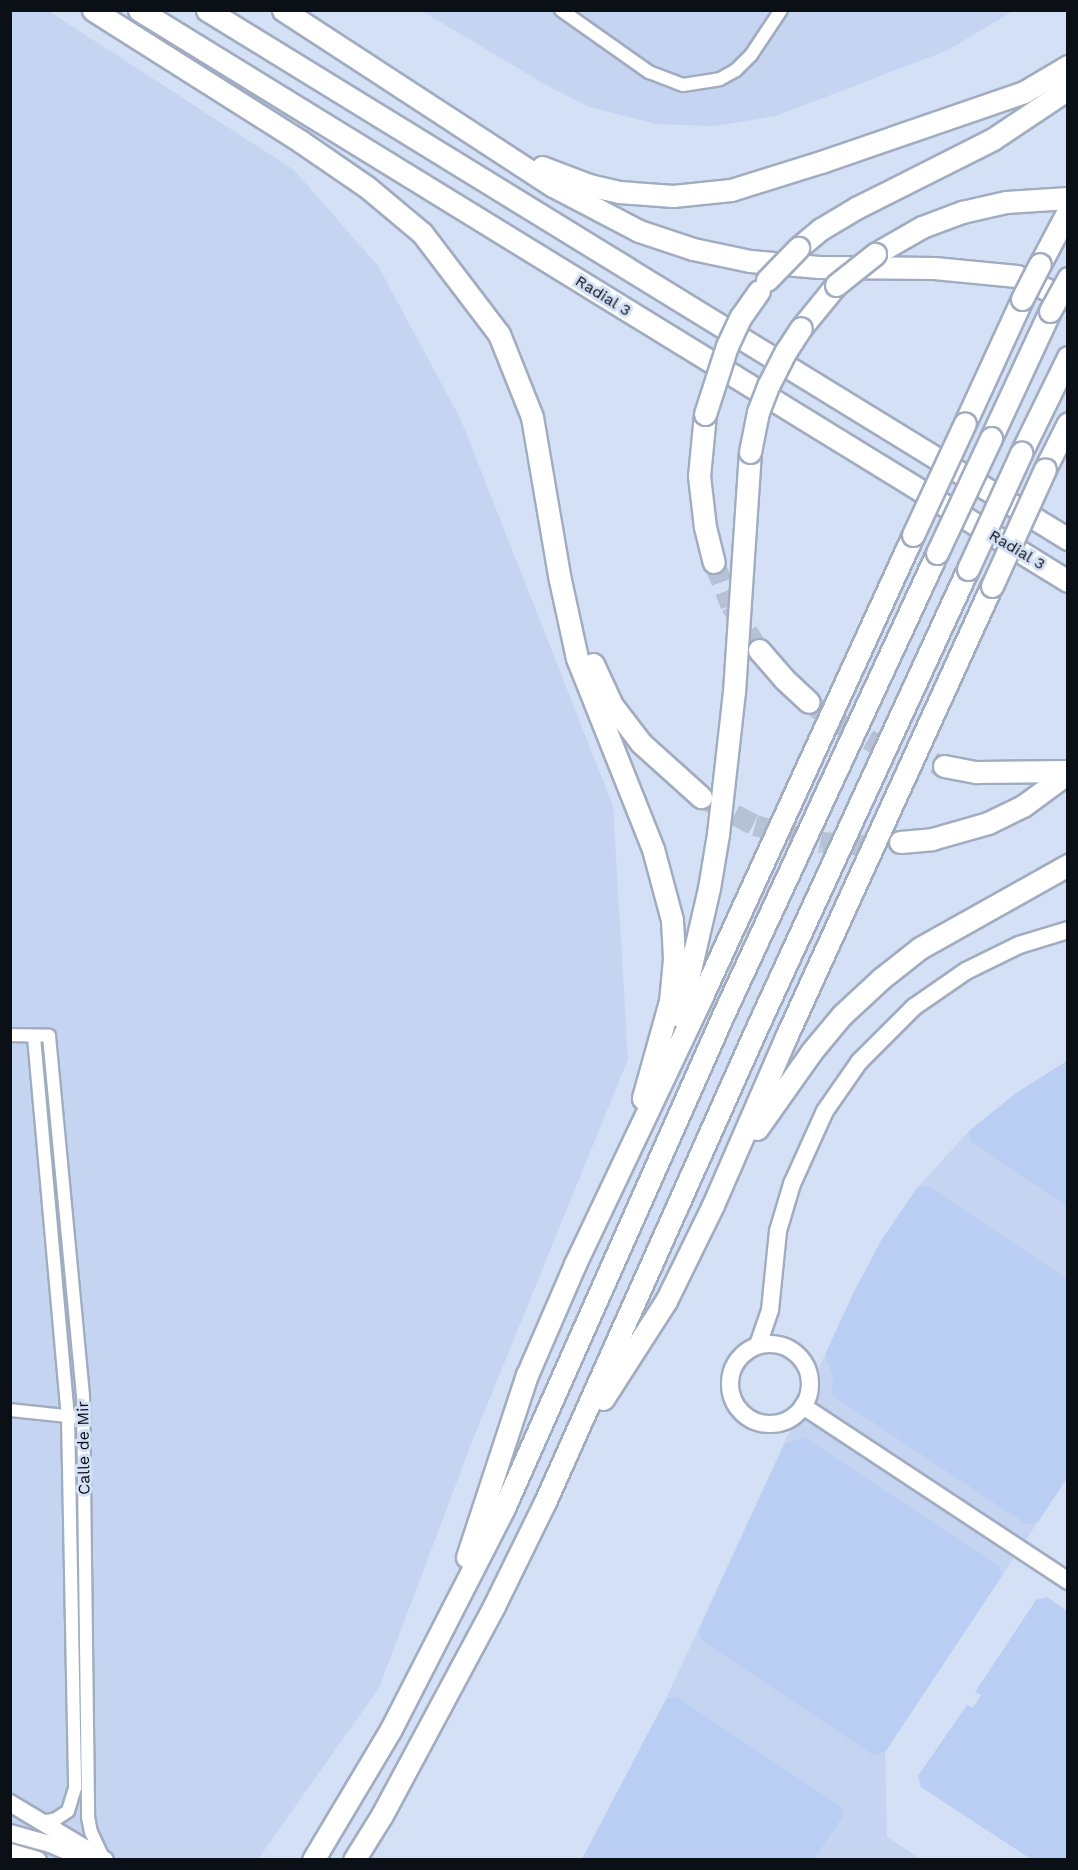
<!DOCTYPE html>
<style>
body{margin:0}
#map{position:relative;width:1078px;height:1870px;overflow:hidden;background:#d3e0f5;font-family:"Work Sans",sans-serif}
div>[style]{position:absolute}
.built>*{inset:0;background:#c5d5f1}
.green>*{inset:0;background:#b9cef2}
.highway-tunnel>*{height:21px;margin-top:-10.5px;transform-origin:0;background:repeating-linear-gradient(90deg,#b5c1d4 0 21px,transparent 0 31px)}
.roads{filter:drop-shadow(2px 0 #a1acc1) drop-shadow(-2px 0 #a1acc1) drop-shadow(0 2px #a1acc1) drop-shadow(0 -2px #a1acc1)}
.street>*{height:12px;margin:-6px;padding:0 6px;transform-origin:6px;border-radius:6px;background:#fff}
.secondary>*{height:16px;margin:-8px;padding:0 8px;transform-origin:8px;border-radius:8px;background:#fff}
.secondary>.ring{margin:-8px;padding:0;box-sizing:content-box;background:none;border:16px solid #fff;border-radius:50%}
.highway>*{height:21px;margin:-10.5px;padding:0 10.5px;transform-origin:10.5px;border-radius:10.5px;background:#fff}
.bridges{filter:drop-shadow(2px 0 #a1acc1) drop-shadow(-2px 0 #a1acc1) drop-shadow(0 2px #a1acc1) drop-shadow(0 -2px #a1acc1)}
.highway-bridge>*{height:21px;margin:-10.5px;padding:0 10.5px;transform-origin:10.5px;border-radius:10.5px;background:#fff}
span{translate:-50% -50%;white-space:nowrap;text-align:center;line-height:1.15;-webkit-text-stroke:6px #d3e0f5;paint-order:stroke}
.street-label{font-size:16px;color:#0b0f16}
.frame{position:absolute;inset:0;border:12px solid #0b0f16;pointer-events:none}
</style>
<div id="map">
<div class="built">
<i style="clip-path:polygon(47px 10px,294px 170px,378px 266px,461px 420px,613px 806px,628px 1059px,470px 1447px,379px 1688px,258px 1859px,11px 1860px,10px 11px)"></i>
<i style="clip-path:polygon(422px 11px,1013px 11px,948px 50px,776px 116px,714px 126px,656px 124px,589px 107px,546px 85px)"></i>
<i style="clip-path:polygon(1067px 1061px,1067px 1478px,885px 1752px,887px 1837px,921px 1859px,582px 1860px,666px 1699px,853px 1294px,881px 1241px,917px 1188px,969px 1131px,1015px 1094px)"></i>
</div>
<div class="green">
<i style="clip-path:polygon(1067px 1061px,1067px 1206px,970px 1141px,969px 1131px,1015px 1094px)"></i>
<i style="clip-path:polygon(928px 1186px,1067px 1279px,1067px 1478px,1038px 1522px,1026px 1524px,832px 1395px,833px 1376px,825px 1355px,853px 1294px,881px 1241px,917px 1188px)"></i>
<i style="clip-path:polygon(804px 1437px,1000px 1567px,1001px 1577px,885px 1752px,873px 1755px,702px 1641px,699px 1630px,784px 1445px)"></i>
<i style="clip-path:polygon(1047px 1597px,1067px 1611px,1067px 1859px,1031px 1859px,921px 1787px,918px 1776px,967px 1705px,973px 1708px,981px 1695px,975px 1692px,1036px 1600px)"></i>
<i style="clip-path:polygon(676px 1697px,840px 1806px,843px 1816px,814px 1859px,582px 1859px,666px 1699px)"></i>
</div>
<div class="highway-tunnel">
<i style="left:714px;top:562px;width:46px;rotate:68.4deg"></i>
<i style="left:731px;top:605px;width:53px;rotate:58.1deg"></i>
<i style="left:809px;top:702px;width:39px;rotate:35deg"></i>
<i style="left:841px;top:724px;width:39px;rotate:29deg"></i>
<i style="left:875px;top:743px;width:73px;rotate:18.4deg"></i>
<i style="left:707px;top:800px;width:54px;rotate:27.5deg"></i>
<i style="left:755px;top:825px;width:36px;rotate:16deg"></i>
<i style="left:790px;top:835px;width:33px;rotate:12deg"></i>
<i style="left:822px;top:842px;width:39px;rotate:4deg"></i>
<i style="left:861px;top:845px;width:39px;rotate:-4deg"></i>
</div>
<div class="roads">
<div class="street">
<i style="left:561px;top:10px;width:108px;rotate:35.2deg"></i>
<i style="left:649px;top:72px;width:36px;rotate:21deg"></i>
<i style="left:683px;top:85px;width:37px;rotate:-9deg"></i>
<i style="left:720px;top:79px;width:18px;rotate:-29deg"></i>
<i style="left:736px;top:70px;width:21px;rotate:-45deg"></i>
<i style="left:751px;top:55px;width:54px;rotate:-56.3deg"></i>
<i style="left:10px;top:1035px;width:39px;rotate:1deg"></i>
<i style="left:49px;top:1036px;width:362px;rotate:84.6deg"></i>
<i style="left:83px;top:1396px;width:421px;rotate:89.3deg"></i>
<i style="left:88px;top:1817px;width:15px;rotate:79deg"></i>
<i style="left:91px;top:1832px;width:29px;rotate:65deg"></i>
<i style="left:34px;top:1037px;width:381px;rotate:84.9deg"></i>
<i style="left:68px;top:1416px;width:372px;rotate:88.9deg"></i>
<i style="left:75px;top:1788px;width:24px;rotate:107deg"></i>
<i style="left:68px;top:1811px;width:14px;rotate:146deg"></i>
<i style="left:56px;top:1819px;width:14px;rotate:168deg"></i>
<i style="left:10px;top:1410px;width:66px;rotate:6.1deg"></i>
</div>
<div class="secondary">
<i class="ring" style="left:730px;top:1344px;width:64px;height:64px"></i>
<i style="left:758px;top:1345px;width:37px;rotate:-71deg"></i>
<i style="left:770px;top:1310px;width:79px;rotate:-84.2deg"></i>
<i style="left:778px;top:1231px;width:49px;rotate:-73.4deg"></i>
<i style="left:792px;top:1184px;width:80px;rotate:-65.7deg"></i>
<i style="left:825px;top:1111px;width:60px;rotate:-55.2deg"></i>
<i style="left:859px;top:1062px;width:78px;rotate:-45deg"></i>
<i style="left:914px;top:1007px;width:63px;rotate:-34.7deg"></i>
<i style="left:966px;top:971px;width:59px;rotate:-26.1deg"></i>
<i style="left:1019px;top:945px;width:51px;rotate:-17deg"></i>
<i style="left:803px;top:1406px;width:318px;rotate:33.4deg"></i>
<i style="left:10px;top:1803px;width:111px;rotate:31deg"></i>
<i style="left:10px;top:1833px;width:41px;rotate:15.4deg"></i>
<i style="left:50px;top:1844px;width:40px;rotate:23.4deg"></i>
<i style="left:10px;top:1852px;width:29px;rotate:16deg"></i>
</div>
<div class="highway">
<i style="left:93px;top:10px;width:245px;rotate:32.3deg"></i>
<i style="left:300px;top:141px;width:81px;rotate:34.5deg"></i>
<i style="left:367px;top:187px;width:72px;rotate:39.9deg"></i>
<i style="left:422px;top:233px;width:127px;rotate:52.7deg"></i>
<i style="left:499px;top:334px;width:89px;rotate:68.3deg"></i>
<i style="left:532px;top:417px;width:165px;rotate:80.3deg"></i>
<i style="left:560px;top:580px;width:80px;rotate:77.7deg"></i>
<i style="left:577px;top:658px;width:206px;rotate:68.3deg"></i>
<i style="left:653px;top:849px;width:73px;rotate:75deg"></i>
<i style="left:672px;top:920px;width:39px;rotate:87deg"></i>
<i style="left:674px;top:959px;width:42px;rotate:95.4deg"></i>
<i style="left:670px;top:1001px;width:101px;rotate:105.6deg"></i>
<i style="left:139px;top:10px;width:1090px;rotate:31.58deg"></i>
<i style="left:207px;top:10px;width:1011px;rotate:31.57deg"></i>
<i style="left:283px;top:10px;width:322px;rotate:33.1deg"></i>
<i style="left:553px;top:186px;width:97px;rotate:27.6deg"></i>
<i style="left:639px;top:231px;width:57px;rotate:18.4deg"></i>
<i style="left:693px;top:249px;width:58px;rotate:11.9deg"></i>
<i style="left:750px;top:261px;width:69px;rotate:5deg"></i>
<i style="left:819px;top:267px;width:115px;rotate:0.5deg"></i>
<i style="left:934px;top:268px;width:83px;rotate:5.5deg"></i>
<i style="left:1017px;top:276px;width:56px;rotate:24.3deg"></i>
<i style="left:542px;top:167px;width:50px;rotate:21deg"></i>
<i style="left:589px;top:185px;width:31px;rotate:13deg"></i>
<i style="left:619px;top:192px;width:54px;rotate:4.2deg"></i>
<i style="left:673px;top:196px;width:58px;rotate:-5.9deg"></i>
<i style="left:731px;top:190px;width:94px;rotate:-17.3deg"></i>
<i style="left:821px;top:162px;width:215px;rotate:-19deg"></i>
<i style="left:1024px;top:92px;width:51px;rotate:-30.6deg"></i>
<i style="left:798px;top:248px;width:30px;rotate:-40deg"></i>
<i style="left:821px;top:229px;width:41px;rotate:-31deg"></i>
<i style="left:856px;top:208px;width:153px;rotate:-26.7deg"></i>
<i style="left:993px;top:139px;width:90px;rotate:-33.7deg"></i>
<i style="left:875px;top:254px;width:54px;rotate:-29.9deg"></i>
<i style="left:922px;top:227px;width:43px;rotate:-20.6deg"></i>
<i style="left:962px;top:212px;width:45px;rotate:-12.8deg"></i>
<i style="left:1006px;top:202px;width:62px;rotate:-3.7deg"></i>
<i style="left:1040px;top:264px;width:60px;rotate:-62.2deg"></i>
<i style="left:801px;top:328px;width:55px;rotate:-50.9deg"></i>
<i style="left:705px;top:414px;width:62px;rotate:95.5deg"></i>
<i style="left:699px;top:476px;width:51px;rotate:83.3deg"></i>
<i style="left:705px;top:527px;width:36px;rotate:76deg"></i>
<i style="left:965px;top:423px;width:136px;rotate:-65.3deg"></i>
<i style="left:991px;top:438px;width:140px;rotate:-65.1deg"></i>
<i style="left:1021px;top:453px;width:107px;rotate:-63.9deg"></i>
<i style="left:1045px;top:469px;width:51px;rotate:-63.4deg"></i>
<i style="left:759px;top:650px;width:37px;rotate:49deg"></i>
<i style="left:783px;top:678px;width:35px;rotate:43deg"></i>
<i style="left:593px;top:664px;width:45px;rotate:65.1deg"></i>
<i style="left:612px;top:705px;width:48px;rotate:52.7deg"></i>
<i style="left:641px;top:743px;width:81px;rotate:42deg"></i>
<i style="left:944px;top:766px;width:33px;rotate:11deg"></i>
<i style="left:976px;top:772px;width:92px;rotate:-0.6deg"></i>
<i style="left:900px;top:842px;width:32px;rotate:-5deg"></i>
<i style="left:932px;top:839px;width:58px;rotate:-15.9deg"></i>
<i style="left:988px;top:823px;width:39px;rotate:-26deg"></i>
<i style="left:1023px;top:806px;width:56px;rotate:-36.3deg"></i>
<i style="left:676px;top:1015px;width:25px;rotate:-69deg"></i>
<i style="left:685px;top:992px;width:107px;rotate:-77deg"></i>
<i style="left:709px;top:888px;width:55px;rotate:-80.5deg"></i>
<i style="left:718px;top:834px;width:143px;rotate:-83.6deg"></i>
<i style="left:734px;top:692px;width:241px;rotate:-86.2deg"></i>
<i style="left:757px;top:1129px;width:95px;rotate:-54.8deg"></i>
<i style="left:812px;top:1051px;width:47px;rotate:-50.2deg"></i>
<i style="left:842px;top:1015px;width:54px;rotate:-42.8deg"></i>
<i style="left:882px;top:978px;width:48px;rotate:-38.3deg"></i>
<i style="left:920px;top:948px;width:170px;rotate:-29.3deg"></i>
<i style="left:603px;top:1399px;width:117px;rotate:-57.3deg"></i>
<i style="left:666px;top:1301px;width:107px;rotate:-63.9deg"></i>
<i style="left:713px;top:1205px;width:183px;rotate:-66.5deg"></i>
<i style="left:786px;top:1037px;width:496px;rotate:-65.5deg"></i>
<i style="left:467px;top:1557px;width:192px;rotate:-71.8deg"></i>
<i style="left:527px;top:1375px;width:121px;rotate:-66.6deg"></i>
<i style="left:575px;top:1264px;width:297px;rotate:-64.6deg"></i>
<i style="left:702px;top:996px;width:507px;rotate:-65.41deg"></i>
<i style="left:313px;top:1860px;width:152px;rotate:-59.2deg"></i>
<i style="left:391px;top:1729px;width:248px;rotate:-62.9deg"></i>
<i style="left:504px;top:1508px;width:542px;rotate:-66.04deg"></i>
<i style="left:724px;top:1013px;width:507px;rotate:-65.15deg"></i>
<i style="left:354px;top:1860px;width:53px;rotate:-58.1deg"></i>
<i style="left:382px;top:1815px;width:237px;rotate:-61.8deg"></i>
<i style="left:494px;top:1606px;width:116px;rotate:-63.9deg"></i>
<i style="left:545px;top:1502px;width:525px;rotate:-65.93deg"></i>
<i style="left:759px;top:1023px;width:500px;rotate:-65.3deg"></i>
</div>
</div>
<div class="bridges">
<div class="highway-bridge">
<i style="left:767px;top:280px;width:45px;rotate:-45.9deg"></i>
<i style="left:836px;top:285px;width:50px;rotate:-38.5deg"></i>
<i style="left:1022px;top:299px;width:39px;rotate:-63deg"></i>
<i style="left:1050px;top:311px;width:38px;rotate:-61deg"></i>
<i style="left:705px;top:414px;width:71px;rotate:-72.1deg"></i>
<i style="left:727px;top:346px;width:31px;rotate:-65deg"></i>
<i style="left:740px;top:318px;width:33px;rotate:-55deg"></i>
<i style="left:750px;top:452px;width:41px;rotate:-78.7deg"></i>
<i style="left:758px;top:412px;width:30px;rotate:-69deg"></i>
<i style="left:769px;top:384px;width:37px;rotate:-63deg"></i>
<i style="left:786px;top:351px;width:27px;rotate:-57deg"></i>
<i style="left:913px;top:535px;width:123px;rotate:-65.1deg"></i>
<i style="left:937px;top:553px;width:127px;rotate:-64.8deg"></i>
<i style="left:968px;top:569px;width:128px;rotate:-65.4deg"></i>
<i style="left:992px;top:586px;width:128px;rotate:-65.6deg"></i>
</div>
</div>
<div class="street-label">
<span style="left:603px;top:296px;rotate:32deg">Radial 3</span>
<span style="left:1017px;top:550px;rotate:31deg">Radial 3</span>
<span style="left:84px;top:1448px;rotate:-91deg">Calle de Mir</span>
</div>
<div class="frame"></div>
</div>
